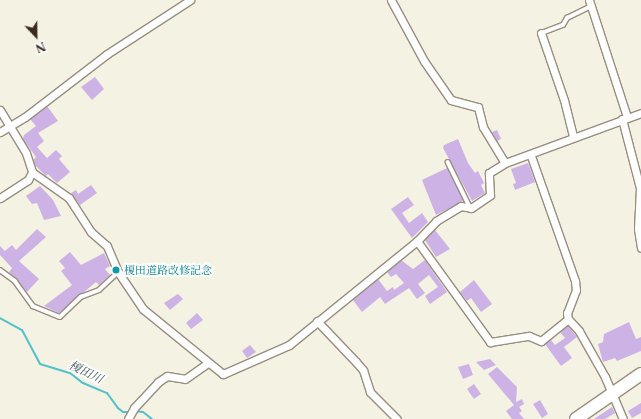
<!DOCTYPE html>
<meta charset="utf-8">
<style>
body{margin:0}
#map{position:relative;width:641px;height:419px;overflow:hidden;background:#f4f2e3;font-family:"Libre Caslon Text","Noto Serif JP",serif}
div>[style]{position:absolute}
.stream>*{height:2px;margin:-1px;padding:0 1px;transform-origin:1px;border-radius:1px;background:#53c1c9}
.building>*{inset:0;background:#cdb3e5}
.roads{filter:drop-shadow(1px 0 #988e80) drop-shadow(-1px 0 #988e80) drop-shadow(0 1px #988e80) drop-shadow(0 -1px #988e80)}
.lane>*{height:3.5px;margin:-1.75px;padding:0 1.75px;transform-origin:1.75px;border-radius:1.75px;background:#fff}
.street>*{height:7px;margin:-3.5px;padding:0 3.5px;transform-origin:3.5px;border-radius:3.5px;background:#fff}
.highway>*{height:12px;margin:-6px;padding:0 6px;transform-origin:6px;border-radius:6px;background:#fff}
.dots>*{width:11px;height:11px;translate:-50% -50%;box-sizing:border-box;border:2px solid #fff;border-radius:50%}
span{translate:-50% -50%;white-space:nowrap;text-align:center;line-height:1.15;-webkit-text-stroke:4px #fff;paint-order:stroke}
.culture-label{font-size:11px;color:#0d838f}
.left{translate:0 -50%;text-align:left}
.water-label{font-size:12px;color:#435f5a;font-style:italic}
.north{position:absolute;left:16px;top:16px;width:40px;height:40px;-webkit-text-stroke:3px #fff;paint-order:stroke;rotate:158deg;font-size:11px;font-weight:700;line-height:16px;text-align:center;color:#3b2a1e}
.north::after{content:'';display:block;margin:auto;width:14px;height:18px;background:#3b2a1e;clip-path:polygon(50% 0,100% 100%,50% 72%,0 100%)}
</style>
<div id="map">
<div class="stream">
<i style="left:0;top:318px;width:25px;rotate:29deg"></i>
<i style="left:22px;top:330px;width:38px;rotate:62deg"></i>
<i style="left:40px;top:364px;width:31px;rotate:17deg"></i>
<i style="left:70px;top:373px;width:16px;rotate:38deg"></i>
<i style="left:83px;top:383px;width:26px;rotate:23deg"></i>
<i style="left:107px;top:393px;width:19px;rotate:54deg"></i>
<i style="left:118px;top:408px;width:6px;rotate:39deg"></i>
<i style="left:123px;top:412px;width:7px"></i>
<i style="left:134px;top:411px;width:9px;rotate:6deg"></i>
<i style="left:143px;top:412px;width:11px;rotate:38deg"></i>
</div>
<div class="building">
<i style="clip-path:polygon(95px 77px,104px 89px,92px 100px,81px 87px)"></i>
<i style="clip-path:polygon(47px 106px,58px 121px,38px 133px,44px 141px,37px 147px,47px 158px,56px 150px,62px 156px,59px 159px,70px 172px,57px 183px,48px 174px,46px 176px,35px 165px,33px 160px,36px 157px,23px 139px,24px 135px,36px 126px,30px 119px)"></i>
<i style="clip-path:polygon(497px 130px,501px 139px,497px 141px,492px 132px)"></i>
<i style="clip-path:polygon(458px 139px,468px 163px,475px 173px,478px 171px,484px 183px,481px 185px,485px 193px,472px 201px,443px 148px,444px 145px)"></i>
<i style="clip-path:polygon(528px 163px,535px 182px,515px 190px,513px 184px,516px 183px,511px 169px)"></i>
<i style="clip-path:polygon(447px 168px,464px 201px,436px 215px,422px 180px)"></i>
<i style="clip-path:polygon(91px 185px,97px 193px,80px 205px,71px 193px,76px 190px,78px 194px)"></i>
<i style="clip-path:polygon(40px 186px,53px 200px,61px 216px,44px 220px,37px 203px,32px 204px,26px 196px)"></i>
<i style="clip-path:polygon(408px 197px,414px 205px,402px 213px,409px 223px,422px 213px,428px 222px,412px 238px,391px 209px)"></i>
<i style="clip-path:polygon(37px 229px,46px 237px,19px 261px,39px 279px,27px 292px,9px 272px,12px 268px,0 255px,0 246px,5px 251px,12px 245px,16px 250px)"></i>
<i style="clip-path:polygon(435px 230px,450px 249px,436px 257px,425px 240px)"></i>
<i style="clip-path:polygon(70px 252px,81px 265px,104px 253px,110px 266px,105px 269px,110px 275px,99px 285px,96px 282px,59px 313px,44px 306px,72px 285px,61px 271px,65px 268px,59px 261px)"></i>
<i style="clip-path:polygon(401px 260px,413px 269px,425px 260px,447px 292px,430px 304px,425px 296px,438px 287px,429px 275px,418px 284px,425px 293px,417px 299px,409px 288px,385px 304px,380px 297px,362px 312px,353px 300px,378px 279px,387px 291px,393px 287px,394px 290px,404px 283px,396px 274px,391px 277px,387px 272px)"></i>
<i style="clip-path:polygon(474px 280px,492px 304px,481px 312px,471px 298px,467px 301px,460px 292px)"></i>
<i style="clip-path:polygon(178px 294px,183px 299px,170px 310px,164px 303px)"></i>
<i style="clip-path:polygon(197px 313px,203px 320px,191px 329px,186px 323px)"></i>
<i style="clip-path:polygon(629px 322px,636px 339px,641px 337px,641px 351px,617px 361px,615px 358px,603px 362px,598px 344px,603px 342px,604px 334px)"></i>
<i style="clip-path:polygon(568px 326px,577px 337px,564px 347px,572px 358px,561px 366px,545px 344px,551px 340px,555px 345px,565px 338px,560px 332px)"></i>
<i style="clip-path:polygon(250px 345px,256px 352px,247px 358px,242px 351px)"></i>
<i style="clip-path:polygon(490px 359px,496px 365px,484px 370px,476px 362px)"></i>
<i style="clip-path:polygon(469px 364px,473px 375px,463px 379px,458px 367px)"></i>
<i style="clip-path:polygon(497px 367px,517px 387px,516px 402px,522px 399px,524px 404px,519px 407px,522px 411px,519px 413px,524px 419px,512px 419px,506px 411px,514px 405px,488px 374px)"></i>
<i style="clip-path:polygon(474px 384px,481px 394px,474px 399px,467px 389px)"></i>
<i style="clip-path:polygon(540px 400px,548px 414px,542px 418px,533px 404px)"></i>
<i style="clip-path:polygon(641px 403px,641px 413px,632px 418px,628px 411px)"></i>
<i style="clip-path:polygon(612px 407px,615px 413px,605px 419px,594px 419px)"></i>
</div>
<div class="roads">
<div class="lane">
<i style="left:542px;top:33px;width:22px;rotate:-21deg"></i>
<i style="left:563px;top:25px;width:8px;rotate:-60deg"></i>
<i style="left:567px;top:18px;width:25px;rotate:-26deg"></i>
<i style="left:448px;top:162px;width:50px;rotate:63.9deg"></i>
<i style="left:0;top:270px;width:19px;rotate:36deg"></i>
<i style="left:15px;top:281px;width:31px;rotate:54deg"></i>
<i style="left:33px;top:306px;width:29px;rotate:22deg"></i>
<i style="left:60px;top:317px;width:29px;rotate:-44deg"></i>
<i style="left:81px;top:297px;width:19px;rotate:-21deg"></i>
<i style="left:99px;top:290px;width:26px;rotate:-43deg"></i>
</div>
<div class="street">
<i style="left:391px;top:0;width:69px;rotate:61.6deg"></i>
<i style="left:424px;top:61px;width:47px;rotate:55.3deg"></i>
<i style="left:451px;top:100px;width:28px;rotate:15deg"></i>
<i style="left:478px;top:107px;width:21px;rotate:76deg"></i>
<i style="left:483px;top:127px;width:42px;rotate:58.6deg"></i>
<i style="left:589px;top:0;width:123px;rotate:72deg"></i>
<i style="left:541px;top:33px;width:71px;rotate:71.1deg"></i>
<i style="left:564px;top:100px;width:38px;rotate:76deg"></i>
<i style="left:0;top:110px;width:50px;rotate:58.8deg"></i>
<i style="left:26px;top:153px;width:20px;rotate:72deg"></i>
<i style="left:32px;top:172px;width:45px;rotate:35.1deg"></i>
<i style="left:69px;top:198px;width:40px;rotate:57.1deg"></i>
<i style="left:91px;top:232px;width:21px;rotate:41deg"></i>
<i style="left:107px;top:246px;width:28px;rotate:67deg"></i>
<i style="left:118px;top:272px;width:45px;rotate:56deg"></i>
<i style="left:143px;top:309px;width:103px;rotate:39.1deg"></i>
<i style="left:223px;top:374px;width:72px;rotate:-23.7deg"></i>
<i style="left:289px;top:345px;width:165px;rotate:-39.1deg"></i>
<i style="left:417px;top:241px;width:28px;rotate:-46deg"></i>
<i style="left:436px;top:221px;width:29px;rotate:-31deg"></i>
<i style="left:461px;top:206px;width:10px;rotate:11deg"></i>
<i style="left:471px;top:208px;width:23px;rotate:-34deg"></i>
<i style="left:490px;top:195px;width:22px;rotate:-93deg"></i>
<i style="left:489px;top:173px;width:19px;rotate:-32deg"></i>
<i style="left:505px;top:163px;width:145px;rotate:-20.2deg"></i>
<i style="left:622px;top:119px;width:71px;rotate:75.4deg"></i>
<i style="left:640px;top:188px;width:41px;rotate:92.8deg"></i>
<i style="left:638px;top:229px;width:19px;rotate:81deg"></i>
<i style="left:0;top:132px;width:29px;rotate:-31deg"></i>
<i style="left:25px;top:117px;width:103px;rotate:-37.5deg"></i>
<i style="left:107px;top:54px;width:99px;rotate:-33deg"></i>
<i style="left:531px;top:156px;width:133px;rotate:70.6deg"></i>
<i style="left:575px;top:281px;width:9px;rotate:84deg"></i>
<i style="left:576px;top:290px;width:25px;rotate:111deg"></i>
<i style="left:567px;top:313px;width:6px;rotate:81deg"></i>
<i style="left:568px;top:319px;width:16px;rotate:47deg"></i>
<i style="left:579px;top:331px;width:53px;rotate:60.5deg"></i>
<i style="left:605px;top:377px;width:46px;rotate:66.8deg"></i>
<i style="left:0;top:198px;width:33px;rotate:-33deg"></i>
<i style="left:28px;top:180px;width:9px;rotate:-63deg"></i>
<i style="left:417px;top:241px;width:125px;rotate:54.1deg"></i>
<i style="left:490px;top:342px;width:39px;rotate:-9deg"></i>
<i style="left:529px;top:336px;width:13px;rotate:23deg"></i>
<i style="left:541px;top:341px;width:35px;rotate:-39deg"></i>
<i style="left:317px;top:321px;width:57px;rotate:46.4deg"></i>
<i style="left:356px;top:362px;width:11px;rotate:49deg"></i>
<i style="left:363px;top:370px;width:23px;rotate:72deg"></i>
<i style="left:370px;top:392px;width:38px;rotate:45deg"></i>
<i style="left:128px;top:419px;width:13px;rotate:-61deg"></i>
<i style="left:134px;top:408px;width:35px;rotate:-47deg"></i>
<i style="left:158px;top:382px;width:11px;rotate:-34deg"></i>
<i style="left:167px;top:376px;width:18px;rotate:9deg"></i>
<i style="left:185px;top:379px;width:28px;rotate:-35deg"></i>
</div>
<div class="highway">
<i style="left:576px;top:419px;width:79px;rotate:-34.7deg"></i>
</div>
</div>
<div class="dots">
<i style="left:116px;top:270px;background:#0f9aa8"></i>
</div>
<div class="culture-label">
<span class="left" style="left:124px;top:270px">榎田道路改修記念</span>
</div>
<div class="water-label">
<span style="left:86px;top:372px;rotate:26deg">榎田川</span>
</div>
<div class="north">N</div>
</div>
